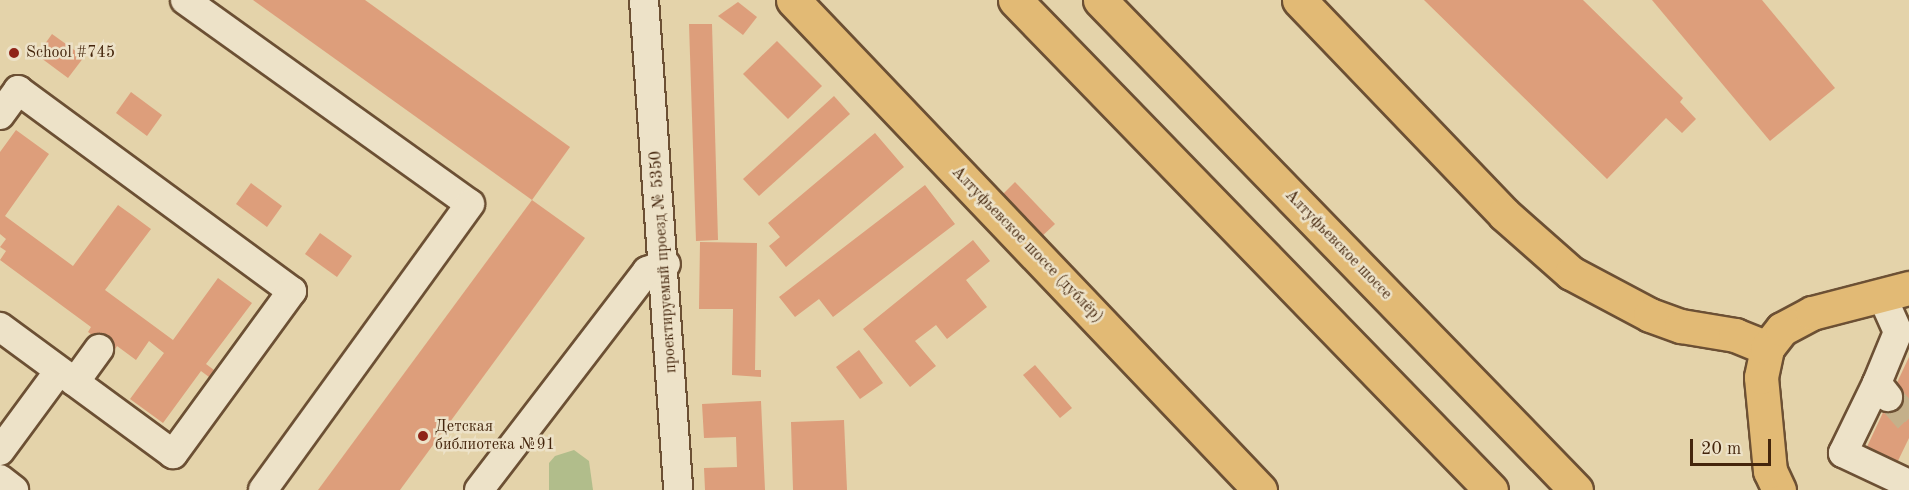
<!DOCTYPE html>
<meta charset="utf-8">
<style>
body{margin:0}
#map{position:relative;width:1909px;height:490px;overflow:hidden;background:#e4d3aa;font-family:"Old Standard TT",serif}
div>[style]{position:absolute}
.green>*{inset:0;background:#b1bd8b}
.building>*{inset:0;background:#dd9e7b}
.minor-tunnel>*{height:28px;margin-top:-14px;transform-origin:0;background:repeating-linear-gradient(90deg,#c4b08a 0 28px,transparent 0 42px)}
.roads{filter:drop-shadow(2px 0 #6c5034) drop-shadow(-2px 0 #6c5034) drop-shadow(0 2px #6c5034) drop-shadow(0 -2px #6c5034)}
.minor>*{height:28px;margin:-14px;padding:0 14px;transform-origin:14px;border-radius:14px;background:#ede2c8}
.major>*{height:33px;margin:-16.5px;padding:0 16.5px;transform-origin:16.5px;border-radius:16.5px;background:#e2ba75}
.dots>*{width:16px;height:16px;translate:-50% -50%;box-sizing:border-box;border:3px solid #ede2c8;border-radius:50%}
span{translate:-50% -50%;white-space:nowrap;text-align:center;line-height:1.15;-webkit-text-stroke:5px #ede2c8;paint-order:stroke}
.poi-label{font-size:16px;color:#44250c}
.left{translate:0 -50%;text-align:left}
.street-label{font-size:16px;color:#44250c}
.scale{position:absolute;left:1690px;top:439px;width:81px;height:27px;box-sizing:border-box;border:3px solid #44250c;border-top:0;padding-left:8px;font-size:18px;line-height:21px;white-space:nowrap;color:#44250c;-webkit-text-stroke:4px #ede2c8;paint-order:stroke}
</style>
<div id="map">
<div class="green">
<i style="clip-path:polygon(574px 450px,589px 461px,593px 490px,549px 490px,549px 463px,555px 456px)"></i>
</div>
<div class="building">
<i style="clip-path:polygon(253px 0,365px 0,570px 147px,532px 200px)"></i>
<i style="clip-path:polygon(1424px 0,1583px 0,1683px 98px,1680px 102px,1696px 119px,1682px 133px,1666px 118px,1607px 179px)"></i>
<i style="clip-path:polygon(1652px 0,1762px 0,1835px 88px,1770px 141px)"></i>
<i style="clip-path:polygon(738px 2px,757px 17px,743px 35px,718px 16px)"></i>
<i style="clip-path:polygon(689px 24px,712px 24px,718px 240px,696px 241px)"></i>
<i style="clip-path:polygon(52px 34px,84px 57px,68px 78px,37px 55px)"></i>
<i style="clip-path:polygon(777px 41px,822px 86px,788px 119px,743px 74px)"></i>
<i style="clip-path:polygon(131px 92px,162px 115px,147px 136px,116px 113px)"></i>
<i style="clip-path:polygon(834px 96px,850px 114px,759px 196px,743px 179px)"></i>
<i style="clip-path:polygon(16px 130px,49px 154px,5px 216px,73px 266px,118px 205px,132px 215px,151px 229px,105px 290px,173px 340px,218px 278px,252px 303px,206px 364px,214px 370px,209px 377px,201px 371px,163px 423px,130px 399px,164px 353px,149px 341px,136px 360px,117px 346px,114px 351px,88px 332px,91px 327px,0 260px,6px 251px,0 247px,6px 239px,0 234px,0 152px)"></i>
<i style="clip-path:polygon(875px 133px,904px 167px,786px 267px,769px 246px,780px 237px,768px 223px)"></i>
<i style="clip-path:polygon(1015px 182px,1055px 224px,1039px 239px,999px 198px)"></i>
<i style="clip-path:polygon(251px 183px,282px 206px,267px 227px,236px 204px)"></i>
<i style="clip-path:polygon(925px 185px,955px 224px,833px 317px,819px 299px,795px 317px,779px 297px)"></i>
<i style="clip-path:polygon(532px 200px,585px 238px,400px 490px,318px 490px)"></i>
<i style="clip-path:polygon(320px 233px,352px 256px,337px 277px,305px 254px)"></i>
<i style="clip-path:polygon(973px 240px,990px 261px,966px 280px,987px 307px,947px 339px,936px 325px,915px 341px,936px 366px,910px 387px,863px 329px)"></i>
<i style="clip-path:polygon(700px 242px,757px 243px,755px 370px,761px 370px,761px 377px,732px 375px,733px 309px,699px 309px)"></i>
<i style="clip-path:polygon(859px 350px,883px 383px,860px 399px,836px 367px)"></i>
<i style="clip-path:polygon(1909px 357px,1909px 438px,1896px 465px,1865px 451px)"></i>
<i style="clip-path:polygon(1035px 365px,1072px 408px,1060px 418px,1023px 375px)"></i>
<i style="clip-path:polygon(761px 401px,765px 490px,705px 490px,704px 468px,737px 467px,736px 437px,704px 438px,702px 404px)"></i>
<i style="clip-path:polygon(844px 420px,847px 490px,793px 490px,791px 422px)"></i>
</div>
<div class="minor-tunnel">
<i style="left:1890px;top:398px;width:29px;rotate:49deg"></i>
</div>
<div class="roads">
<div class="minor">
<i style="left:185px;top:0;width:350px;rotate:35.6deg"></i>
<i style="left:470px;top:204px;width:353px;rotate:125.9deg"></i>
<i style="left:644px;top:0;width:491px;rotate:86deg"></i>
<i style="left:0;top:115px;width:31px;rotate:-54deg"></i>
<i style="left:18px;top:90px;width:340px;rotate:36.3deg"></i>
<i style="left:292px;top:291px;width:202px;rotate:126.1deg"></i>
<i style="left:173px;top:454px;width:215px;rotate:-143.7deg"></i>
<i style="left:1881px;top:294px;width:42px;rotate:65.9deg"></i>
<i style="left:1898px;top:332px;width:55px;rotate:112.4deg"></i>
<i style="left:1877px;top:383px;width:18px;rotate:52deg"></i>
<i style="left:75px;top:382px;width:41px;rotate:-54deg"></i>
<i style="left:1877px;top:383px;width:78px;rotate:115.9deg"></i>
<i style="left:1843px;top:453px;width:73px;rotate:25.2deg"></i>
<i style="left:0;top:451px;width:99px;rotate:-53.6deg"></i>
<i style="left:0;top:479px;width:18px;rotate:38deg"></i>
<i style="left:479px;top:490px;width:276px;rotate:-52.5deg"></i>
<i style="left:647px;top:271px;width:20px;rotate:-20deg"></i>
</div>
<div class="major">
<i style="left:793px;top:0;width:677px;rotate:46.38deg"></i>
<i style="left:1015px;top:0;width:683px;rotate:45.83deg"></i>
<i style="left:1100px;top:0;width:683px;rotate:45.83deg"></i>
<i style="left:1299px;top:0;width:296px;rotate:46.2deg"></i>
<i style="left:1504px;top:214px;width:89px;rotate:41.4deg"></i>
<i style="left:1571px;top:273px;width:89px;rotate:28deg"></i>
<i style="left:1650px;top:315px;width:33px;rotate:20deg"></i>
<i style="left:1681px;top:326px;width:55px;rotate:9.5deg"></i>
<i style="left:1735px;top:335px;width:35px;rotate:22deg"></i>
<i style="left:1779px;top:490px;width:21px;rotate:-115deg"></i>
<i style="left:1770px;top:471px;width:94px;rotate:-95.5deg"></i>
<i style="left:1761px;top:377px;width:30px;rotate:-78deg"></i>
<i style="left:1767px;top:348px;width:24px;rotate:-52deg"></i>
<i style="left:1782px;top:329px;width:34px;rotate:-28deg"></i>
<i style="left:1812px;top:313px;width:100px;rotate:-14.5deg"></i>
</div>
</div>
<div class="dots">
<i style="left:14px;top:53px;background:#8f2418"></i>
<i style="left:423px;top:436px;background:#8f2418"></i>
</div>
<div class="poi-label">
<span class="left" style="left:26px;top:53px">School #745</span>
<span class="left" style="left:435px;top:436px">Детская<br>библиотека №91</span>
</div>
<div class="street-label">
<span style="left:1027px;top:245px;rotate:46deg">Алтуфьевское шоссе (дублёр)</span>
<span style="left:1338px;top:245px;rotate:46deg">Алтуфьевское шоссе</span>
<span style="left:664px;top:262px;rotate:-94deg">проектируемый проезд № 5350</span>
</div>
<div class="scale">20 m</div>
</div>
